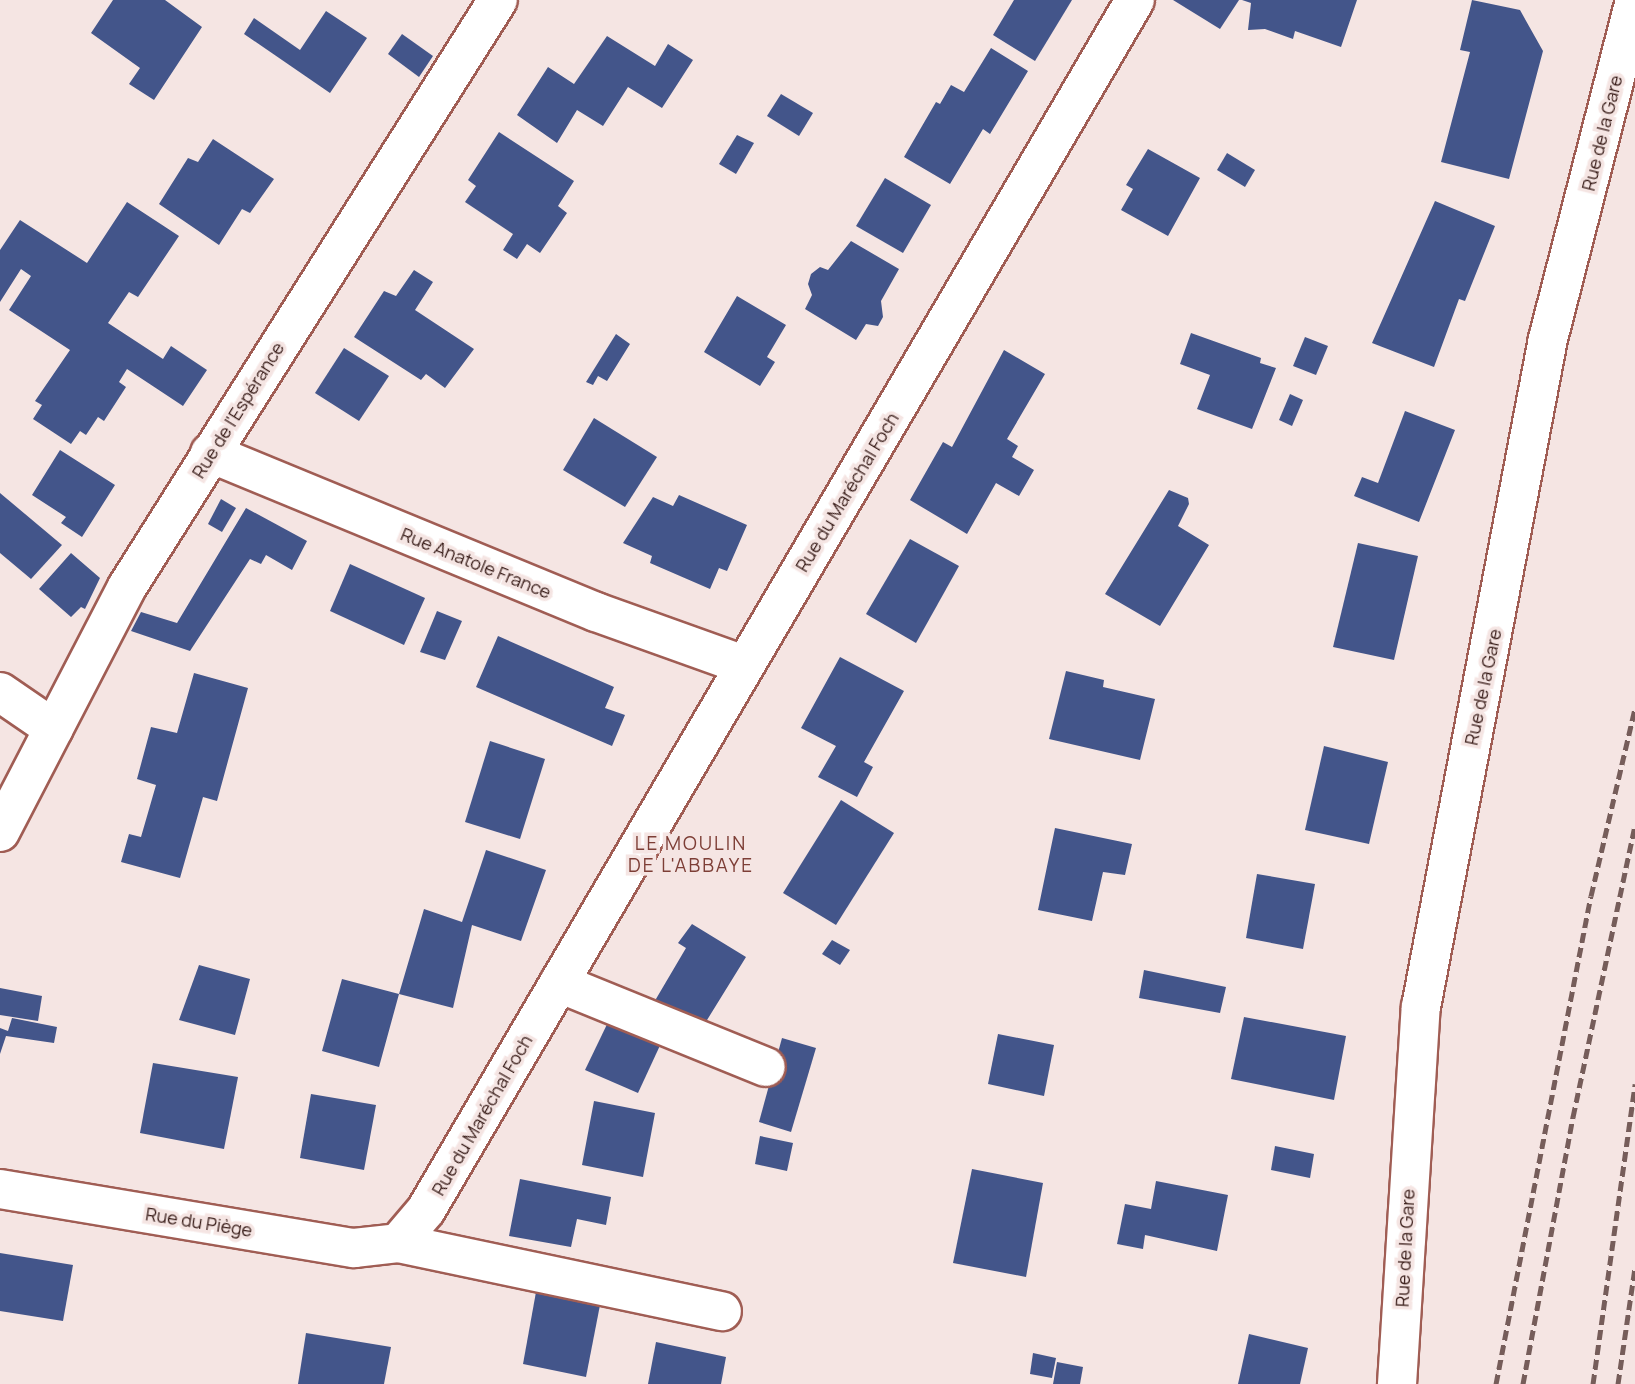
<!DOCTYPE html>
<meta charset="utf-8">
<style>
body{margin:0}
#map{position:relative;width:1635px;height:1384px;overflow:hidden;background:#f5e5e3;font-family:Manrope,sans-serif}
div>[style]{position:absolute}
.building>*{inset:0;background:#43558a}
.roads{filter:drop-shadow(2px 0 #a05d54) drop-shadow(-2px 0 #a05d54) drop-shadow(0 2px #a05d54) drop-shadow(0 -2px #a05d54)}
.minor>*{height:38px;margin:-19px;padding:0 19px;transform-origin:19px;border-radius:19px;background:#fff}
.rail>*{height:5px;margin-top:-2.5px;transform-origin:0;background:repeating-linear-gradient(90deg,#765d5a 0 10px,transparent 0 15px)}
span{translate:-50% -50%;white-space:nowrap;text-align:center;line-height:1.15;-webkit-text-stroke:7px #f5e5e3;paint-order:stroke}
.street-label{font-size:18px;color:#381c18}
.neighbourhood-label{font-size:19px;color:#7d3e36;letter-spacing:2px}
</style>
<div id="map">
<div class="building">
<i style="clip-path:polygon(113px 0,165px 0,202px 27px,154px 100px,129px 84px,140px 68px,91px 33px)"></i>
<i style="clip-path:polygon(1014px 0,1072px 0,1035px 61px,993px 35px)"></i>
<i style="clip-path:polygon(1173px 0,1239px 0,1220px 29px)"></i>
<i style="clip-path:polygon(1242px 0,1357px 0,1341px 47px,1295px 31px,1293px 39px,1265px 29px,1248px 30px,1251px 3px)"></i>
<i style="clip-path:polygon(1472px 0,1520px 10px,1543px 51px,1509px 179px,1441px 162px,1470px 52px,1460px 50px)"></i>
<i style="clip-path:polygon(326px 11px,367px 38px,330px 93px,244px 34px,254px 18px,300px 50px)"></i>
<i style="clip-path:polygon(402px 34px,433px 56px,419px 77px,388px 54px)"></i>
<i style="clip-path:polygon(607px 36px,655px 66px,668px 44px,693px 60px,662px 108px,628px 87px,603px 126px,577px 110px,557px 143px,517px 115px,548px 67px,574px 84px)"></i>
<i style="clip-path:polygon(991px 48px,1028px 71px,990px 134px,983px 129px,950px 184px,904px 157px,936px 102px,940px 104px,951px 85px,964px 92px)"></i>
<i style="clip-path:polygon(781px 94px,813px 113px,799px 136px,767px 116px)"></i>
<i style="clip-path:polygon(499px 132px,574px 181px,558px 206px,567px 213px,540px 253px,527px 244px,517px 259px,503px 250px,513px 234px,465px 202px,476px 186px,468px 180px)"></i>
<i style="clip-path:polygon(737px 135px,754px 143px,736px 174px,719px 164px)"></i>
<i style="clip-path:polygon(213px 139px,274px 179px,250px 213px,242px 209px,219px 245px,159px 204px,188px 158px,198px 162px)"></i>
<i style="clip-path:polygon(1148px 149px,1200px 178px,1168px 236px,1121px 210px,1133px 189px,1126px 185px)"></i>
<i style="clip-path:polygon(1227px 153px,1255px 170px,1245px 187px,1217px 170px)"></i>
<i style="clip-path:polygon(885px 178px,931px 205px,903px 253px,856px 226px)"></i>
<i style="clip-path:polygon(1435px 201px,1495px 226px,1465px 301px,1459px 299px,1434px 367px,1372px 343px)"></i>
<i style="clip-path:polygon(127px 202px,179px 236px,138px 297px,129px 292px,108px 323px,163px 359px,171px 346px,207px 370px,183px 406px,127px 369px,119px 382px,126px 387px,104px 421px,98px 417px,86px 435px,80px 431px,71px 444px,33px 419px,42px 405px,35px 401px,70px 350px,9px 310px,31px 276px,21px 269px,0 302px,0 250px,20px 220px,87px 263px)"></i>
<i style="clip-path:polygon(851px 241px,899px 269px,881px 301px,883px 317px,878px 326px,866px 324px,856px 340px,805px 309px,812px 295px,808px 284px,811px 274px,820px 267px,828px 270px)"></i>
<i style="clip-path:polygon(414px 270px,433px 282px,415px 310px,474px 349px,445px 388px,426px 374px,421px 380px,354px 337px,384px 291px,396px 296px)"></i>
<i style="clip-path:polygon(737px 296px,786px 325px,767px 357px,775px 362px,760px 386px,704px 352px)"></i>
<i style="clip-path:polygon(1191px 333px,1261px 358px,1260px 363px,1276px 368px,1252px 429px,1197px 409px,1210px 375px,1180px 364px)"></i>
<i style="clip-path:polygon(616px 334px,630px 344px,607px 381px,598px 376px,593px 385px,586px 382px)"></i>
<i style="clip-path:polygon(1305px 337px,1328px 346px,1316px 375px,1293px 366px)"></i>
<i style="clip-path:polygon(344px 348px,389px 376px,359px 421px,315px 393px)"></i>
<i style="clip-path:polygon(1004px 350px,1045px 374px,1007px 439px,1018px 446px,1012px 457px,1034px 470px,1019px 496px,996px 483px,967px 534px,910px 500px,943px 442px,952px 447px)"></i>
<i style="clip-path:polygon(1290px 394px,1303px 400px,1292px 426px,1279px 420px)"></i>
<i style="clip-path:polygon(1405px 411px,1455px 430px,1419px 522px,1354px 496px,1362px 477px,1378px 483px)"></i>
<i style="clip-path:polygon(594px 418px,657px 457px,625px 507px,563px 470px)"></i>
<i style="clip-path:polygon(60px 450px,115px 485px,82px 537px,61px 523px,66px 517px,32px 495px)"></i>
<i style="clip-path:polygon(1169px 490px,1188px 498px,1189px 504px,1178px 526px,1209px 545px,1160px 626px,1105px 594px)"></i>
<i style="clip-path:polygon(0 493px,62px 545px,31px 579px,0 553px)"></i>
<i style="clip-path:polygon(679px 495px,747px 525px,727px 571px,719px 568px,710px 589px,650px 563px,652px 556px,623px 543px,653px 497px,673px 506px)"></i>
<i style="clip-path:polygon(221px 499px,236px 508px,222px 532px,208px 524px)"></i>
<i style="clip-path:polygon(246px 508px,307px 541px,292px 570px,266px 555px,261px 564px,250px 559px,190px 651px,131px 631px,141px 612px,177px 623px)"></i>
<i style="clip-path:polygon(910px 539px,959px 566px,916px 643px,866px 614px)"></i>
<i style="clip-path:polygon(1358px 543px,1418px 556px,1394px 660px,1333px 647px)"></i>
<i style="clip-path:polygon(71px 553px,100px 578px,85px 609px,81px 607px,71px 617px,39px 589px)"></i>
<i style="clip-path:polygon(350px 564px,425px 598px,404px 645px,330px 611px)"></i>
<i style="clip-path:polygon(437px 611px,462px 621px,445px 660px,420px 652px)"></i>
<i style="clip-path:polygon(498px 636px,614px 687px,605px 708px,625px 715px,612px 746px,476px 687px)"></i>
<i style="clip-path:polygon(840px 657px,904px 691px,864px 762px,873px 767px,857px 797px,818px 777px,836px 746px,801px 728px)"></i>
<i style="clip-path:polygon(1066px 671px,1104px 680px,1103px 687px,1155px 699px,1140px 760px,1049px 739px)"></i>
<i style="clip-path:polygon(194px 673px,248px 688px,217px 801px,203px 797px,180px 878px,121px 862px,129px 834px,141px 837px,156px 785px,137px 779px,151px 727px,177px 733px)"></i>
<i style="clip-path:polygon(490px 741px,545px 759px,520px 839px,465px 822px)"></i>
<i style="clip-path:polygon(1324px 746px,1388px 762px,1369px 844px,1305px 830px)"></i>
<i style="clip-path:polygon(841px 800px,894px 833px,836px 925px,783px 893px)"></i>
<i style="clip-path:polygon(1055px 828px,1132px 844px,1125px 875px,1103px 872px,1092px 921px,1038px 910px)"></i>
<i style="clip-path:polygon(486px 850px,546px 870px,521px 941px,472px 925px,453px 1008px,399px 994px,379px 1067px,322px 1051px,342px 979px,399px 994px,424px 909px,462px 922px)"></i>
<i style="clip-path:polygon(1257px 874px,1315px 884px,1303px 949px,1246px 938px)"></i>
<i style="clip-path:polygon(692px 924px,746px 957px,699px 1033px,653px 1004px,686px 948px,678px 943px)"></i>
<i style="clip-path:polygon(832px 940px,850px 950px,840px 965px,822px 954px)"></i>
<i style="clip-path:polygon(199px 965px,250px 979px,235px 1035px,179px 1020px)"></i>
<i style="clip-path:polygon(1144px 970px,1226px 987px,1220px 1013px,1139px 998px)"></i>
<i style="clip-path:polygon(0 988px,42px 996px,38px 1021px,0 1015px)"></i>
<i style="clip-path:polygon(611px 1016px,663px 1039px,638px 1093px,585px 1070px)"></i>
<i style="clip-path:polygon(1244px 1017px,1346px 1036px,1334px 1100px,1231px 1079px)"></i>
<i style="clip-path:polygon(12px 1018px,57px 1027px,54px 1043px,6px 1036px,0 1054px,0 1028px,8px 1031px)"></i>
<i style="clip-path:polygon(998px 1034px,1054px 1045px,1044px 1096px,988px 1084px)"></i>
<i style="clip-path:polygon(782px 1038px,816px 1048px,791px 1132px,759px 1122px)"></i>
<i style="clip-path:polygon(153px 1063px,238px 1077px,224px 1149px,140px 1133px)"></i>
<i style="clip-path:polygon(311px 1094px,376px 1105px,364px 1170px,300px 1158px)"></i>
<i style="clip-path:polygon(594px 1101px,655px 1113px,643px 1177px,582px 1165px)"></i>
<i style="clip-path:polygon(760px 1136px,793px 1143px,787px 1171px,755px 1164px)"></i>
<i style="clip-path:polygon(1275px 1146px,1314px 1154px,1310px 1178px,1271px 1170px)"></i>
<i style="clip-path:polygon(972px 1169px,1043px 1183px,1026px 1277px,953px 1263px)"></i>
<i style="clip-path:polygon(520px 1179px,611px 1197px,606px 1225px,577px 1219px,571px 1247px,509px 1236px)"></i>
<i style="clip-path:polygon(1156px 1181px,1228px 1195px,1217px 1251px,1145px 1235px,1143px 1249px,1117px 1244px,1125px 1204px,1151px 1209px)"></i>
<i style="clip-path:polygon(0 1253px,73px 1265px,63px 1321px,0 1311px)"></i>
<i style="clip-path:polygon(536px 1292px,600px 1305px,586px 1377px,523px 1364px)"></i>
<i style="clip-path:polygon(306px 1333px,391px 1347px,384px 1384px,298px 1384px)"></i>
<i style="clip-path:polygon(1249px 1334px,1308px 1348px,1300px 1384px,1238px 1384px)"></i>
<i style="clip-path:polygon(656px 1342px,726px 1357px,721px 1384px,648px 1384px)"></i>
<i style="clip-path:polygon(1033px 1353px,1056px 1358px,1052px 1378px,1030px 1374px)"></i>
<i style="clip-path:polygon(1057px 1362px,1083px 1367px,1080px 1384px,1053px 1384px)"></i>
</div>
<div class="roads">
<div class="minor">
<i style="left:210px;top:453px;width:417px;rotate:22.4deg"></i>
<i style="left:596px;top:612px;width:157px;rotate:19.7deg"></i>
<i style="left:0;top:692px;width:65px;rotate:34.4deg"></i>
<i style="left:0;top:832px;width:276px;rotate:-62.6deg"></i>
<i style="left:127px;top:587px;width:694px;rotate:-57.71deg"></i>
<i style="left:559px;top:983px;width:223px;rotate:22.1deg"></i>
<i style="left:0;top:1189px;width:359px;rotate:9.5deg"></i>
<i style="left:354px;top:1248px;width:44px;rotate:-6.5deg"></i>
<i style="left:398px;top:1243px;width:331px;rotate:11.9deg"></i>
<i style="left:398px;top:1243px;width:43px;rotate:-49.7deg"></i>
<i style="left:426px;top:1210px;width:1402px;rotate:-59.63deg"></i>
<i style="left:1397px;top:1384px;width:378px;rotate:-86.4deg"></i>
<i style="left:1421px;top:1007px;width:680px;rotate:-79.24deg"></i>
<i style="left:1548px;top:339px;width:349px;rotate:-75.6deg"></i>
</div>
</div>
<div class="rail">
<i style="left:1496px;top:1384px;width:497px;rotate:-79deg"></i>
<i style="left:1591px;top:896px;width:192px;rotate:-76.8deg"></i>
<i style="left:1523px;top:1384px;width:272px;rotate:-79.4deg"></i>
<i style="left:1573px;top:1117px;width:298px;rotate:-78deg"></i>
<i style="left:1593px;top:1384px;width:303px;rotate:-82deg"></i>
<i style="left:1618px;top:1384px;width:118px;rotate:-81.7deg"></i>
</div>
<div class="street-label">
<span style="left:1602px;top:133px;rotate:-76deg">Rue de la Gare</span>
<span style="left:238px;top:410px;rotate:-58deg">Rue de l'Espérance</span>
<span style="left:847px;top:492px;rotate:-59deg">Rue du Maréchal Foch</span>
<span style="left:476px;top:563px;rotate:22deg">Rue Anatole France</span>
<span style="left:1483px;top:687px;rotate:-78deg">Rue de la Gare</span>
<span style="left:482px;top:1115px;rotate:-60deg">Rue du Maréchal Foch</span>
<span style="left:199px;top:1222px;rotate:9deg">Rue du Piège</span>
<span style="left:1405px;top:1248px;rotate:-87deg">Rue de la Gare</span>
</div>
<div class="neighbourhood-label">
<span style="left:691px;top:855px">LE MOULIN<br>DE L'ABBAYE</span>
</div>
</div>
